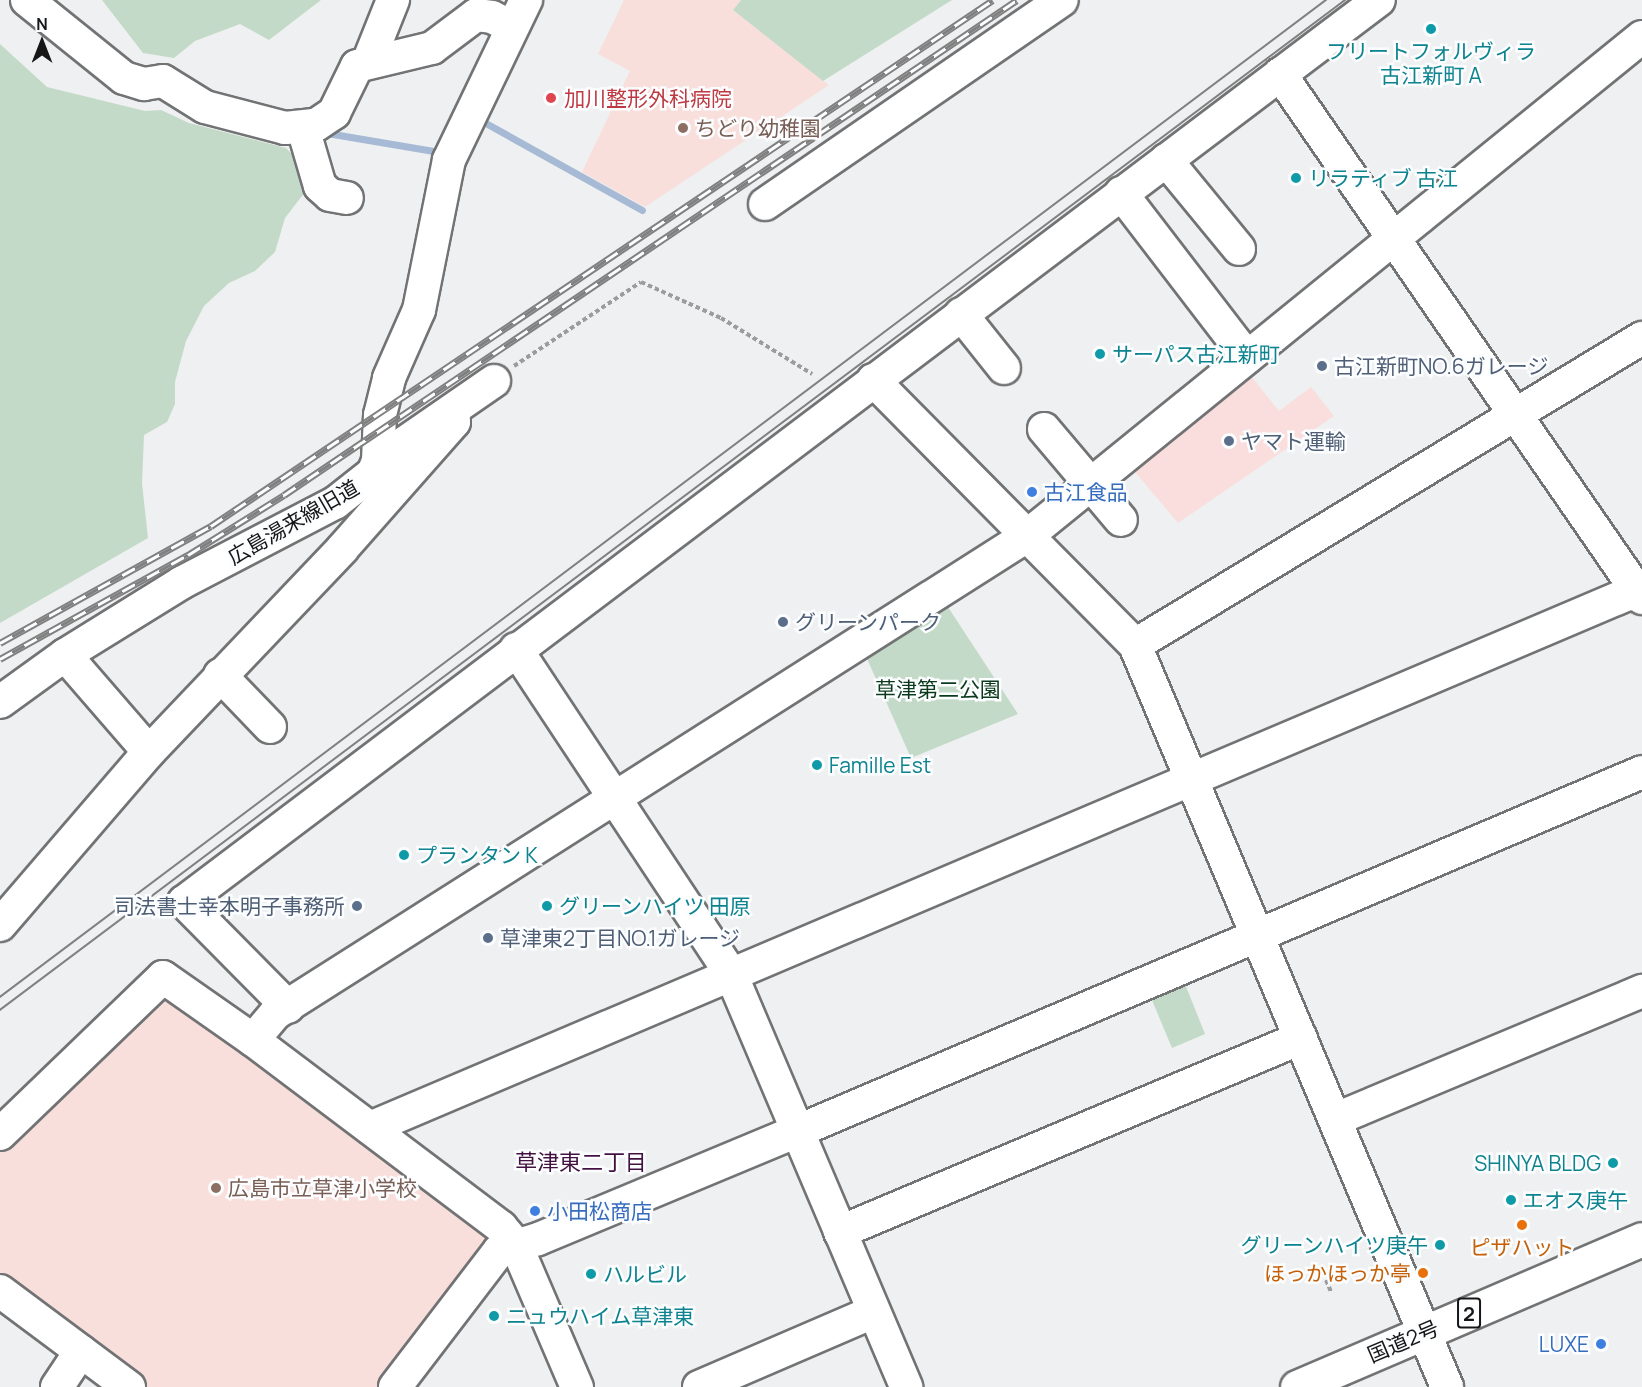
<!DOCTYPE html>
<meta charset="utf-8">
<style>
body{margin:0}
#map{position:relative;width:1642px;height:1387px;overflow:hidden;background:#eff0f1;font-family:Manrope,"Noto Sans JP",sans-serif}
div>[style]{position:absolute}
.commercial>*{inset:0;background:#f9dedd}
.education>*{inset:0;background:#f9dfdb}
.green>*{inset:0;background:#c4dac8}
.stream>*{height:7px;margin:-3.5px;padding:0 3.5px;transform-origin:3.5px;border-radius:3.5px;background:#a6bad5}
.path>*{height:4px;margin-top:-2px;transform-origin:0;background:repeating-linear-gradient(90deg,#9b9c9d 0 4.5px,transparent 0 7.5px)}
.roads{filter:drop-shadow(2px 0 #727374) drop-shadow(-2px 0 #727374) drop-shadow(0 2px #727374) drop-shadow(0 -2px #727374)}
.minor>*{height:32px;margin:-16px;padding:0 16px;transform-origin:16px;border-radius:16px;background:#fff}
.highway>*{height:33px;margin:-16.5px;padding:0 16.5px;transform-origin:16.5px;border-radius:16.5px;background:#fff}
.tram>*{height:1.5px;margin:-0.75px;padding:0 0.75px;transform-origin:0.75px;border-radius:0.75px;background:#808081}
.rail>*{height:7px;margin-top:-3.5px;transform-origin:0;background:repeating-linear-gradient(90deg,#fcfdfe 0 14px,#808081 0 28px);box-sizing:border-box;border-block:2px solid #808081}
.dots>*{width:16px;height:16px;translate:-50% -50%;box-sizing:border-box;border:3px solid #fcfdfe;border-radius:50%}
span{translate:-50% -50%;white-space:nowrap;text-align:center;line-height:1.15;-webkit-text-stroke:5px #fcfdfe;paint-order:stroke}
.shield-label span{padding:2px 4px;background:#fcfdfe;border:2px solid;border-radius:4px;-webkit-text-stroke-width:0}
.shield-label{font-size:20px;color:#161617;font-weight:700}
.culture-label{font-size:21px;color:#0d838f}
.left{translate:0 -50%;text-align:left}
.right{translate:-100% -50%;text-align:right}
.health-label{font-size:21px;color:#be3a42}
.education-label{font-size:21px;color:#785e54}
.service-label{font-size:21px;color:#4e5e75}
.shop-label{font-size:21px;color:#366cbe}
.street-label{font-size:21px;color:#161617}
.park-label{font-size:21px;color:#0a3a1b}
.food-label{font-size:21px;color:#c56008}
.neighbourhood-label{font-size:22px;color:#421141}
.north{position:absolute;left:12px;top:12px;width:60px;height:60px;-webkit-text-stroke:4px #fcfdfe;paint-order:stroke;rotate:0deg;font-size:16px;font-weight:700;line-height:24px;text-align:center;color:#161617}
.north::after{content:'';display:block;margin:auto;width:21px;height:27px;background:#161617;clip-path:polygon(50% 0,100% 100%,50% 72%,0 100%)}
</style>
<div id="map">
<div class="commercial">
<i style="clip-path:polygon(1247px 371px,1279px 411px,1311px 387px,1334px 416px,1178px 523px,1130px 466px)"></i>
</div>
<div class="education">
<i style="clip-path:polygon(624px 0,741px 0,733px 10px,829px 85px,645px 207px,582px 172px,630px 71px,598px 54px)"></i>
<i style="clip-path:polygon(164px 985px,491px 1232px,491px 1244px,382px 1387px,140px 1387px,0 1282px,0 1143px)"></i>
</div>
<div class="green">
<i style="clip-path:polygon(102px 0,321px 0,269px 40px,240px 24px,195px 41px,174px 58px,143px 53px)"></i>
<i style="clip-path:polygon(741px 0,952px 0,823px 81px,733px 10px)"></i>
<i style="clip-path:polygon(0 44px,47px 87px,145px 111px,161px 110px,189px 123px,286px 148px,302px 164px,305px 192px,285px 218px,275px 252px,255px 271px,229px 283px,204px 306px,186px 341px,175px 382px,175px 404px,167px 422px,144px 435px,142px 483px,148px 538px,0 623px)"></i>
<i style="clip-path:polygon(944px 601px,1018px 714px,911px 758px,864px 652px)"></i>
<i style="clip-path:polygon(1183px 979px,1205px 1034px,1172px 1048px,1149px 993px)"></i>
</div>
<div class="stream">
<i style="left:482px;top:121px;width:183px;rotate:29.1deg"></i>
<i style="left:327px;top:133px;width:114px;rotate:9.6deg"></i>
</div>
<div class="path">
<i style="left:514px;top:366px;width:152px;rotate:-33.5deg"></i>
<i style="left:641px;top:282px;width:88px;rotate:24.2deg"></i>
<i style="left:721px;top:318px;width:107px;rotate:31.6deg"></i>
<i style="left:1323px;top:1273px;width:21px;rotate:67deg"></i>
</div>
<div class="roads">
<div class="minor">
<i style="left:27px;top:0;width:124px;rotate:38.8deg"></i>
<i style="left:124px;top:78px;width:21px;rotate:17deg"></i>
<i style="left:144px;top:84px;width:19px;rotate:-9deg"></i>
<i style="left:163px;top:81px;width:49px;rotate:31.8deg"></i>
<i style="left:205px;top:107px;width:83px;rotate:14.7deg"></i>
<i style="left:285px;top:128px;width:31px;rotate:-6deg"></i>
<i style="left:316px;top:125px;width:22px;rotate:-34deg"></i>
<i style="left:334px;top:113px;width:52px;rotate:-63.9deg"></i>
<i style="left:357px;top:66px;width:77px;rotate:-13.5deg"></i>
<i style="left:432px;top:48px;width:55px;rotate:-36.9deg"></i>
<i style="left:476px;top:15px;width:16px;rotate:7deg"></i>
<i style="left:492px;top:17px;width:22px;rotate:27deg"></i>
<i style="left:369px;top:60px;width:65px;rotate:-68.2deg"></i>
<i style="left:1280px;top:74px;width:637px;rotate:55.36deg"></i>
<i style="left:303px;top:128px;width:60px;rotate:73.7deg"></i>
<i style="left:320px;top:186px;width:13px;rotate:42deg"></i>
<i style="left:330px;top:195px;width:17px;rotate:10deg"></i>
<i style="left:1166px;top:160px;width:115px;rotate:50.6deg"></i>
<i style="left:1121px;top:193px;width:207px;rotate:52.5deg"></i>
<i style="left:765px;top:204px;width:360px;rotate:-34.5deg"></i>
<i style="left:961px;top:314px;width:69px;rotate:51.5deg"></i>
<i style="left:873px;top:380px;width:373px;rotate:45.3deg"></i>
<i style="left:1135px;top:645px;width:805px;rotate:67.19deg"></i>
<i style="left:1044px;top:429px;width:119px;rotate:49.8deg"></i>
<i style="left:378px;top:461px;width:141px;rotate:-34.6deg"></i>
<i style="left:1135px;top:645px;width:593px;rotate:-31.2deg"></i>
<i style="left:516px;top:649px;width:390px;rotate:56.5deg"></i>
<i style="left:731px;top:974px;width:449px;rotate:67deg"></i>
<i style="left:65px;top:655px;width:128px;rotate:49.1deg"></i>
<i style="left:220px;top:675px;width:72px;rotate:46.1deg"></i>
<i style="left:0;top:702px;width:80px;rotate:-35.9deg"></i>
<i style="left:65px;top:655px;width:137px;rotate:-31.8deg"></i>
<i style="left:181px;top:583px;width:174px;rotate:-27.5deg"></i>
<i style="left:335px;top:503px;width:48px;rotate:-38.3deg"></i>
<i style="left:373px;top:473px;width:13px;rotate:-67deg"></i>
<i style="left:378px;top:461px;width:46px;rotate:-87.5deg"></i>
<i style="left:380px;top:415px;width:38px;rotate:-76deg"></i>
<i style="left:389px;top:378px;width:74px;rotate:-66.2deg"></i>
<i style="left:419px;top:310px;width:153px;rotate:-78.7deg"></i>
<i style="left:449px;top:160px;width:178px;rotate:-64.3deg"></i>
<i style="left:0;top:925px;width:228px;rotate:-49.3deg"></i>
<i style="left:149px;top:752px;width:280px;rotate:-46.4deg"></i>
<i style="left:342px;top:549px;width:169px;rotate:-48.6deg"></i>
<i style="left:454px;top:422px;width:12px;rotate:-95deg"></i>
<i style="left:288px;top:1007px;width:148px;rotate:-134.7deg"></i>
<i style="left:184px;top:902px;width:1497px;rotate:-37.05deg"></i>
<i style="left:253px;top:1040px;width:35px;rotate:-50deg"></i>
<i style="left:276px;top:1013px;width:890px;rotate:-32.42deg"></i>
<i style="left:1027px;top:536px;width:792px;rotate:-39.06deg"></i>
<i style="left:1336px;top:1119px;width:332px;rotate:-22.7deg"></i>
<i style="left:370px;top:1128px;width:1382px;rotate:-23deg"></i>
<i style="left:0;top:1134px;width:226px;rotate:-43.9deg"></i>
<i style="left:163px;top:977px;width:110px;rotate:35deg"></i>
<i style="left:253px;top:1040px;width:311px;rotate:37deg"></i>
<i style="left:501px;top:1227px;width:23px;rotate:50deg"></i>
<i style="left:516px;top:1245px;width:155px;rotate:66.8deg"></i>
<i style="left:840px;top:1232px;width:500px;rotate:-22.82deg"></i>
<i style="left:0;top:1291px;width:161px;rotate:36.7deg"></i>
<i style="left:57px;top:1387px;width:43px;rotate:-56.3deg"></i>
<i style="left:395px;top:1387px;width:171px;rotate:-52.6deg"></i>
<i style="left:499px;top:1251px;width:41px;rotate:-17.1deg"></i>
<i style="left:538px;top:1239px;width:282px;rotate:-22.6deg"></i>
<i style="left:798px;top:1131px;width:917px;rotate:-23.04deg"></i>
<i style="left:699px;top:1387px;width:189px;rotate:-23.3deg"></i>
</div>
<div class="highway">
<i style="left:1297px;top:1387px;width:375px;rotate:-23.2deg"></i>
</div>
</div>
<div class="tram">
<i style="left:0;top:997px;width:1659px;rotate:-36.94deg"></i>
<i style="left:0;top:1010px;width:1682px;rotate:-36.9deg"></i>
</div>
<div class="rail">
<i style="left:0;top:643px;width:241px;rotate:-29deg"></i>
<i style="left:211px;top:526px;width:942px;rotate:-33.93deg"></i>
<i style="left:0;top:659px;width:215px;rotate:-29deg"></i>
<i style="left:188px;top:555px;width:113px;rotate:-32deg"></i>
<i style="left:284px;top:495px;width:884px;rotate:-34.03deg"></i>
</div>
<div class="dots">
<i style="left:1431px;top:29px;background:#0f9aa8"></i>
<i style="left:551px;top:98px;background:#e0444e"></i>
<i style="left:683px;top:128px;background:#8d6e63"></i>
<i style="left:1296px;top:178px;background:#0f9aa8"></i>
<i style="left:1100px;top:354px;background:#0f9aa8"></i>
<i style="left:1322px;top:366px;background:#5c6f8a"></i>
<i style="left:1229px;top:441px;background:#5c6f8a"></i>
<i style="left:1032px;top:492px;background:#3f7fe0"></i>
<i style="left:783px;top:622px;background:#5c6f8a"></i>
<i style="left:817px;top:765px;background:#0f9aa8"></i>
<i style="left:404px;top:855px;background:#0f9aa8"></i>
<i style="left:357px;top:906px;background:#5c6f8a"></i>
<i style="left:547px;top:906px;background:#0f9aa8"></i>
<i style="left:488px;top:938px;background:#5c6f8a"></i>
<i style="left:1613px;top:1163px;background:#0f9aa8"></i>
<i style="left:216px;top:1188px;background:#8d6e63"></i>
<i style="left:1511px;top:1200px;background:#0f9aa8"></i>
<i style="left:535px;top:1211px;background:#3f7fe0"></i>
<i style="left:1522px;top:1225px;background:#e8710a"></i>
<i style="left:1440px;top:1245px;background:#0f9aa8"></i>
<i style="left:1423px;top:1273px;background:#e8710a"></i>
<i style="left:591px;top:1274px;background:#0f9aa8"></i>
<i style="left:494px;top:1316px;background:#0f9aa8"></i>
<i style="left:1601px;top:1344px;background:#3f7fe0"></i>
</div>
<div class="shield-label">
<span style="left:1469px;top:1313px">2</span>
</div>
<div class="culture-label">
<span style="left:1431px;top:63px">フリートフォルヴィラ<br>古江新町 A</span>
<span class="left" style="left:1308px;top:178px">リラティブ 古江</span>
<span class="left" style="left:1112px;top:354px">サーパス古江新町</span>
<span class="left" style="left:829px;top:765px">Famille Est</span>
<span class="left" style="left:416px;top:855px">プランタン K</span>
<span class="left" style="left:559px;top:906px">グリーンハイツ 田原</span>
<span class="right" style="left:1601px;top:1163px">SHINYA BLDG</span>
<span class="left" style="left:1523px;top:1200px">エオス庚午</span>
<span class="right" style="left:1428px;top:1245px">グリーンハイツ庚午</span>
<span class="left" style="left:603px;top:1274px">ハルビル</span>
<span class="left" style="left:506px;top:1316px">ニュウハイム草津東</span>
</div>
<div class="health-label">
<span class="left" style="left:564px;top:98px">加川整形外科病院</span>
</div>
<div class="education-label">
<span class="left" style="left:695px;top:128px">ちどり幼稚園</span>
<span class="left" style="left:228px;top:1188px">広島市立草津小学校</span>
</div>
<div class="service-label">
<span class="left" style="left:1334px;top:366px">古江新町NO.6ガレージ</span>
<span class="left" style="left:1241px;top:441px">ヤマト運輸</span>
<span class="left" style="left:795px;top:622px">グリーンパーク</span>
<span class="right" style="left:345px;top:906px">司法書士幸本明子事務所</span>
<span class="left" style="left:500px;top:938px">草津東2丁目NO.1ガレージ</span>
</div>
<div class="shop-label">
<span class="left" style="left:1044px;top:492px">古江食品</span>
<span class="left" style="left:547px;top:1211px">小田松商店</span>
<span class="right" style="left:1589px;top:1344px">LUXE</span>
</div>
<div class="street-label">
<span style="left:293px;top:522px;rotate:-30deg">広島湯来線旧道</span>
<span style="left:1403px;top:1341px;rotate:-23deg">国道2号</span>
</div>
<div class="park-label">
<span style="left:938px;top:689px">草津第二公園</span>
</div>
<div class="food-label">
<span style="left:1522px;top:1247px">ピザハット</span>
<span class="right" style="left:1411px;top:1273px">ほっかほっか亭</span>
</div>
<div class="neighbourhood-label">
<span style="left:581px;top:1163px">草津東二丁目</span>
</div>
<div class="north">N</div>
</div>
